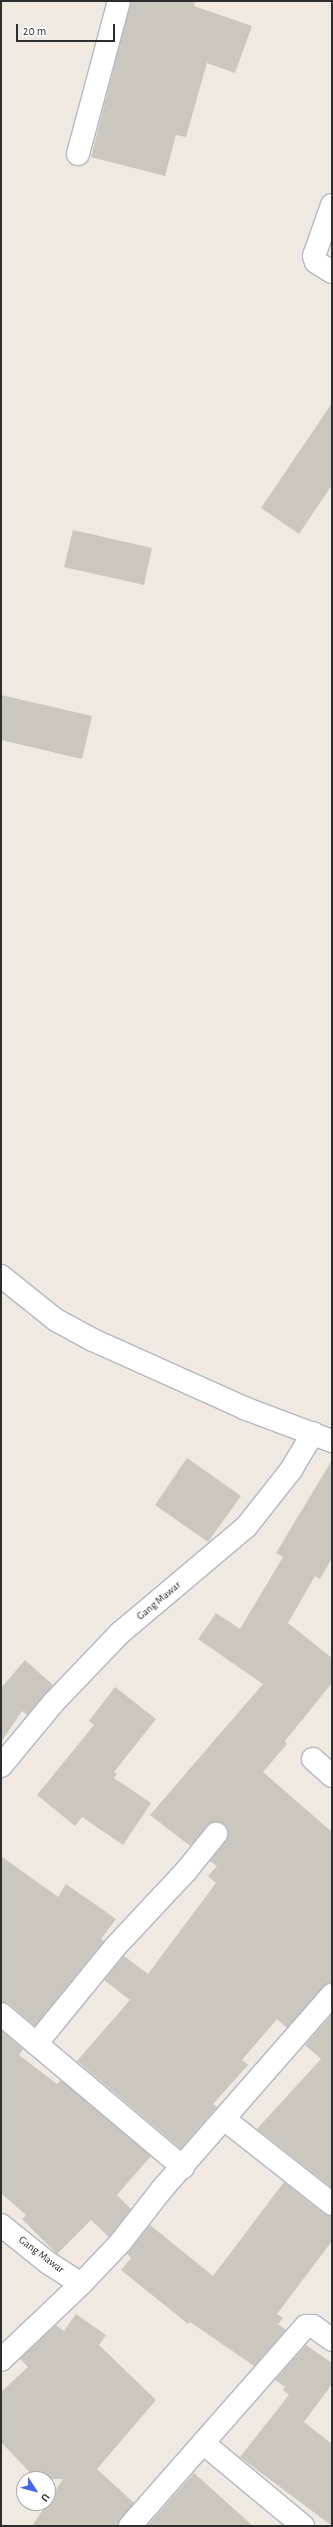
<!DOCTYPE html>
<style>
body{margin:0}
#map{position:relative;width:333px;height:2527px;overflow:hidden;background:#efe9e1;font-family:"Alegreya Sans",sans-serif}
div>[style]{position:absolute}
.building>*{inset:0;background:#cbc7bf}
.roads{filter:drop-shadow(1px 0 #b4b7c1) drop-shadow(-1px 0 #b4b7c1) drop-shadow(0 1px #b4b7c1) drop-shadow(0 -1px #b4b7c1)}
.minor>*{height:22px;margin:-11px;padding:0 11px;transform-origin:11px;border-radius:11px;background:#fff}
span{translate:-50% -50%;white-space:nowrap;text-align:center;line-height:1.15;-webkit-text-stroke:3.5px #fff;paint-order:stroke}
.street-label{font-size:11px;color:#2e2e2e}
.frame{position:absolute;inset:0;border:2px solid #2e2e2e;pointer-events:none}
.north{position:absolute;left:16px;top:2471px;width:40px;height:40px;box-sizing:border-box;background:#fff;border:1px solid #ababab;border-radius:50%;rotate:126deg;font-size:11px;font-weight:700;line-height:16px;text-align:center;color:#2e2e2e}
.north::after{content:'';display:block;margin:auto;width:14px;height:18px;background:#4264fb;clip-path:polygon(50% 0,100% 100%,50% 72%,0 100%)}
.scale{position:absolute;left:16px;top:24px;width:99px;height:18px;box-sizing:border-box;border:2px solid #2e2e2e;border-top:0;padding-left:5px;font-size:12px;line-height:14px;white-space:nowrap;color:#2e2e2e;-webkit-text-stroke:3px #fff;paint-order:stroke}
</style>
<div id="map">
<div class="building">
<i style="clip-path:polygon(131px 1px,195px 1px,194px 6px,252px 26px,235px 73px,207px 63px,186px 137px,176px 135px,165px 176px,91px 157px)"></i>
<i style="clip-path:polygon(332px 403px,332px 485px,299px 534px,261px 508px)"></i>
<i style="clip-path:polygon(73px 530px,152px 548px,144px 585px,64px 567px)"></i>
<i style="clip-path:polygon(1px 695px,92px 716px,82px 759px,1px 740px)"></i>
<i style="clip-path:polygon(187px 1458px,241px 1496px,208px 1542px,155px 1505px)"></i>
<i style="clip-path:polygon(332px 1460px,332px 1558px,320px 1579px,315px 1576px,288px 1623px,332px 1658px,332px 1683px,285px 1741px,287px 1744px,263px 1772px,332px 1832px,332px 1983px,323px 1987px,287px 2028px,277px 2019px,242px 2060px,248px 2065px,213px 2104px,217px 2107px,181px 2149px,77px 2061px,130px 2000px,104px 1980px,124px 1956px,148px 1974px,216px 1883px,208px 1876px,217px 1866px,210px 1861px,228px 1836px,224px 1825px,218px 1822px,211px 1823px,190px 1846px,150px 1815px,263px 1684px,198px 1639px,216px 1613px,240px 1629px,283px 1557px,276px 1553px)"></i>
<i style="clip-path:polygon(25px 1660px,53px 1685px,27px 1715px,22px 1711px,1px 1742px,1px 1688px)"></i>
<i style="clip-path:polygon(115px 1687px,156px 1719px,114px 1772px,117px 1774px,114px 1778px,151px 1803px,123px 1845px,82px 1817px,75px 1826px,37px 1795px,94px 1725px,89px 1721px)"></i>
<i style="clip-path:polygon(1px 1856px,58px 1897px,66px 1884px,116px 1919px,101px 1939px,104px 1941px,35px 2026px,9px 2004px,1px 2002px)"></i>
<i style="clip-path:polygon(332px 2014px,332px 2188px,257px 2129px,321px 2059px,305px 2045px)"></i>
<i style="clip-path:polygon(1px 2030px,23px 2049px,19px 2055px,57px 2084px,61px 2080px,151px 2156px,117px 2195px,131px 2209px,109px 2237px,91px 2220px,57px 2254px,22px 2219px,26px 2215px,1px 2193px)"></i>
<i style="clip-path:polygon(284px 2182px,324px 2214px,332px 2216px,332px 2241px,277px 2314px,283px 2318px,278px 2324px,286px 2330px,254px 2366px,190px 2322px,188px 2324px,121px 2270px,131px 2258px,127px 2254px,150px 2225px,213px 2276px)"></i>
<i style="clip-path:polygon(76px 2314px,106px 2335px,99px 2345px,156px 2400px,97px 2469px,134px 2503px,121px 2518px,118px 2526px,32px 2526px,63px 2479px,36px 2479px,1px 2442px,1px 2392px,28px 2367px,20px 2359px,56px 2325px,64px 2331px)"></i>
<i style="clip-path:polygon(306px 2345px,332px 2363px,332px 2384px,304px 2422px,332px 2444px,332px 2526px,240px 2457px,289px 2395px,283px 2390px,285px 2387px,275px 2380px)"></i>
<i style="clip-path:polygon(194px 2473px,253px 2526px,147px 2526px)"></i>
</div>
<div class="roads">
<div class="minor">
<i style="left:78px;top:154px;width:158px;rotate:-75deg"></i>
<i style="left:332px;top:205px;width:54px;rotate:109.4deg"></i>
<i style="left:314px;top:256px;width:6px;rotate:72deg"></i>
<i style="left:316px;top:262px;width:19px;rotate:32deg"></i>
<i style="left:1px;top:1276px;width:70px;rotate:38.7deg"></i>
<i style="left:56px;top:1320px;width:42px;rotate:28.4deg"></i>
<i style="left:93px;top:1340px;width:166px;rotate:24.2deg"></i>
<i style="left:244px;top:1408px;width:94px;rotate:20.6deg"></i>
<i style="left:313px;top:1759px;width:25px;rotate:42deg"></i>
<i style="left:1px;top:1766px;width:83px;rotate:-50.4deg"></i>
<i style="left:54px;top:1702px;width:95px;rotate:-46.3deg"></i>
<i style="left:120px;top:1633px;width:165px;rotate:-40.1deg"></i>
<i style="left:246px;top:1527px;width:73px;rotate:-51.7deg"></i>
<i style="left:291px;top:1470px;width:43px;rotate:-59.3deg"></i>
<i style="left:1px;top:2014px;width:238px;rotate:40.1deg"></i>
<i style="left:36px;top:2044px;width:125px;rotate:-50.8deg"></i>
<i style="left:115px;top:1947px;width:104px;rotate:-46.9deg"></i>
<i style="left:186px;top:1871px;width:48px;rotate:-51deg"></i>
<i style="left:224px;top:2119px;width:137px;rotate:38.2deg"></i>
<i style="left:1px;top:2225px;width:59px;rotate:38.8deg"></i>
<i style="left:47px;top:2262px;width:40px;rotate:32.9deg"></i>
<i style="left:1px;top:2360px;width:110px;rotate:-43.5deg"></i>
<i style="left:81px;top:2284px;width:57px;rotate:-46.4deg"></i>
<i style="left:120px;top:2243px;width:70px;rotate:-52deg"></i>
<i style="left:163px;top:2188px;width:257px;rotate:-48.8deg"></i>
<i style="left:203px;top:2443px;width:130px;rotate:39.7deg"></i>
<i style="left:130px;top:2526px;width:266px;rotate:-48.7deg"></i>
<i style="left:306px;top:2326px;width:7px"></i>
<i style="left:313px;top:2326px;width:24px;rotate:36deg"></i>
</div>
</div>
<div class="street-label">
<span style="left:159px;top:1601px;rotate:-40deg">Gang Mawar</span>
<span style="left:41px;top:2255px;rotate:37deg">Gang Mawar</span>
</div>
<div class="frame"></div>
<div class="north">U</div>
<div class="scale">20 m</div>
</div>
